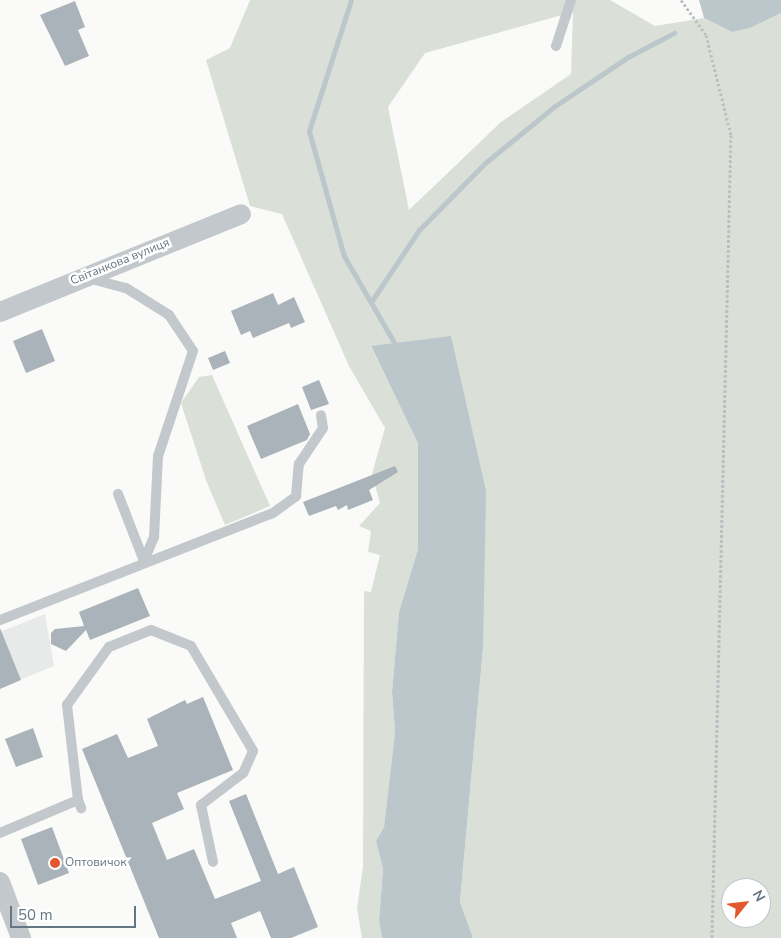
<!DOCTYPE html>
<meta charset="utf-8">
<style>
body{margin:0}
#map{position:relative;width:781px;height:938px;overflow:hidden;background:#fafaf8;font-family:"Nunito Sans",sans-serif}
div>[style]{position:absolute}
.built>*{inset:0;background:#e8e9e9}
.green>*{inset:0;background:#dadfd7}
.water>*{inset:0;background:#bbc7cb}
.stream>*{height:5px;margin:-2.5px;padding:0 2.5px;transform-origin:2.5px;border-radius:2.5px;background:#bbc7cb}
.building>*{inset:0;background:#aab3b9}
.path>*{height:3px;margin-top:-1.5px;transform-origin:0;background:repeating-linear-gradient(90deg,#bbbfc2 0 2.5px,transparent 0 5px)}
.lane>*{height:10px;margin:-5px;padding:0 5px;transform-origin:5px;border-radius:5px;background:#c3c8cc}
.street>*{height:20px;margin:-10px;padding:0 10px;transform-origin:10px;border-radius:10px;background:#c3c8cc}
.dots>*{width:14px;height:14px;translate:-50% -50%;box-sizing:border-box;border:2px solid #fff;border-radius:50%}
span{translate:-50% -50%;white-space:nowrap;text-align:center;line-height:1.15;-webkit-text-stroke:5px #fff;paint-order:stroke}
.street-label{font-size:12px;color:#657683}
.poi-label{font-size:12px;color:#657683}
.left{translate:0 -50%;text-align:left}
.north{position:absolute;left:721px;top:878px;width:50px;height:50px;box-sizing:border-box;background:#fff;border:1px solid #c1c8cd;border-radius:50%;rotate:61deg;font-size:14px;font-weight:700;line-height:20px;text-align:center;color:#657683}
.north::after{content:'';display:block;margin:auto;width:18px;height:22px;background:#e4572e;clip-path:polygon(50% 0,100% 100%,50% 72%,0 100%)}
.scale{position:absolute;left:10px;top:906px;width:126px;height:22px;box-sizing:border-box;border:2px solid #657683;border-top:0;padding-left:6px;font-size:15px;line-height:18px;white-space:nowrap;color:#657683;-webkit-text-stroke:4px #fff;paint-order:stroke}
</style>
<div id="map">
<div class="built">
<i style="clip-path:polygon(45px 614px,54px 666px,0 688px,0 632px)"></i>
</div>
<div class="green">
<i style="clip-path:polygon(evenodd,250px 0,610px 0,655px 26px,704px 18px,732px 32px,750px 28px,781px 13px,781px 938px,473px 938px,460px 902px,483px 648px,468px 417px,451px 337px,371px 347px,418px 442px,418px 549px,399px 612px,392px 692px,395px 732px,384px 827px,376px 841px,383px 869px,379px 921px,382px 938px,362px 938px,357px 908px,363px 867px,364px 591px,371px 592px,380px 555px,368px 552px,371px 531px,359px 526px,380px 503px,372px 474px,385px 428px,349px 366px,282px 214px,250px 206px,206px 60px,230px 48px,250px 0,573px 12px,571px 74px,501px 122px,409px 210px,388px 107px,425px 53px,573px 12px,250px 0,731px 888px,761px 888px,761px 918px,731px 918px,731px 888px)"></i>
<i style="clip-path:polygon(212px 375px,270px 506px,225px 525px,206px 480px,181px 403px,199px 377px)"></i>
</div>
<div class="water">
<i style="clip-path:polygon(699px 0,781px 0,781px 13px,750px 28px,732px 32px,704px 18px)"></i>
<i style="clip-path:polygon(451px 336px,486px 491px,483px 648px,460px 902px,473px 938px,382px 938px,379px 921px,383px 869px,376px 841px,384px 827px,395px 732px,392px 692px,399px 612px,418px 549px,418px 443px,371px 346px)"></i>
</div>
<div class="stream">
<i style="left:351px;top:0;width:138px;rotate:107.8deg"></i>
<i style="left:309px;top:131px;width:130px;rotate:74.4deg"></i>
<i style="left:344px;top:256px;width:108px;rotate:59.9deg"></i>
<i style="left:371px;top:302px;width:87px;rotate:-56.3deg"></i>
<i style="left:419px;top:230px;width:94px;rotate:-45.4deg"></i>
<i style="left:485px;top:163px;width:90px;rotate:-39.2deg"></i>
<i style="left:555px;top:106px;width:88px;rotate:-33.9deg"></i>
<i style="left:628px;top:57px;width:52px;rotate:-27.6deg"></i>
</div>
<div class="building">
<i style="clip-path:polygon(75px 1px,85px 27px,78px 30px,89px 56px,65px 66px,40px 15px)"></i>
<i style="clip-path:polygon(273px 293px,278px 305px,294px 297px,305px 322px,291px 328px,289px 323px,253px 338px,250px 331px,241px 335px,231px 311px)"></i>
<i style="clip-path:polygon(42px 329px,55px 361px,26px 373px,13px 341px)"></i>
<i style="clip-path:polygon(225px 351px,230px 363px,213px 370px,208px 358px)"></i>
<i style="clip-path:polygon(319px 380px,329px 404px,311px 410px,302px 387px)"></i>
<i style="clip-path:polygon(298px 404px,310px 434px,307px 440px,261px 459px,247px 426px)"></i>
<i style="clip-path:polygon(395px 466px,398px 472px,369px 490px,373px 500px,348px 510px,347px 505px,338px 510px,336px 506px,309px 516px,303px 502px)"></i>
<i style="clip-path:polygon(138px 588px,150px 616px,90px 640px,86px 630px,66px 651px,51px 644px,51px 633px,55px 629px,84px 626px,79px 612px)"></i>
<i style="clip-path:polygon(0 628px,21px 680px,0 689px)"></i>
<i style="clip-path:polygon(203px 697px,233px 770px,177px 793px,184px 809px,152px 823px,167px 860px,194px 849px,215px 899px,261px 881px,229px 801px,246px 794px,278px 874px,294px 867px,318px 927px,291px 938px,271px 938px,260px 911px,231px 923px,237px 938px,159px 938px,82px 749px,117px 734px,128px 758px,158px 746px,147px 719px,185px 700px,187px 704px)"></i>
<i style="clip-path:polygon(33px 728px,43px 757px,16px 767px,5px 739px)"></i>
<i style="clip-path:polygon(52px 827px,69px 873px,38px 885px,21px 839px)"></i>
</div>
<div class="path">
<i style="left:681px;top:0;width:43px;rotate:54.5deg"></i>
<i style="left:706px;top:35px;width:103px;rotate:76deg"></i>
<i style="left:731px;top:135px;width:803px;rotate:91.36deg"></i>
</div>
<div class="lane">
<i style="left:556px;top:46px;width:48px;rotate:-71.9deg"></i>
<i style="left:88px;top:278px;width:39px;rotate:15deg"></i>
<i style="left:126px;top:288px;width:51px;rotate:32.1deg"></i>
<i style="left:169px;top:315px;width:43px;rotate:56.3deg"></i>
<i style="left:193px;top:351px;width:111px;rotate:108.4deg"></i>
<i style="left:158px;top:456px;width:81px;rotate:92.8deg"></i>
<i style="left:154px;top:537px;width:26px;rotate:113deg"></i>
<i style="left:144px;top:561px;width:72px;rotate:-111.2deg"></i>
<i style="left:0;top:620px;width:293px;rotate:-21.4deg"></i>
<i style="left:273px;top:513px;width:29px;rotate:-36deg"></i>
<i style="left:296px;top:496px;width:32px;rotate:-85deg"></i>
<i style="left:299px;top:464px;width:43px;rotate:-56.3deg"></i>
<i style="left:323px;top:428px;width:13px;rotate:-99deg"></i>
<i style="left:78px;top:800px;width:96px;rotate:-96.6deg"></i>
<i style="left:67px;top:705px;width:72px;rotate:-54.1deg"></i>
<i style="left:109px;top:647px;width:45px;rotate:-22deg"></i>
<i style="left:151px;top:630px;width:43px;rotate:21.8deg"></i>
<i style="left:191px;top:646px;width:122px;rotate:59.4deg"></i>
<i style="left:253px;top:751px;width:24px;rotate:114deg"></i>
<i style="left:243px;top:773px;width:53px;rotate:142.7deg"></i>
<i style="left:201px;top:805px;width:58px;rotate:78.1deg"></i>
<i style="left:0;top:833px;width:85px;rotate:-22.9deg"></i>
<i style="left:78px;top:800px;width:9px;rotate:69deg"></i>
</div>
<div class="street">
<i style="left:0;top:312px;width:260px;rotate:-22.1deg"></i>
<i style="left:0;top:882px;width:60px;rotate:69.4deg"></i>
</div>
<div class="dots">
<i style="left:55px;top:863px;background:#e4572e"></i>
</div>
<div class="street-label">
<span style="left:120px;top:262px;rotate:-22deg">Світанкова вулиця</span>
</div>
<div class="poi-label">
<span class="left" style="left:65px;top:863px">Оптовичок</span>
</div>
<div class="north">N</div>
<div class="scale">50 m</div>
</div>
